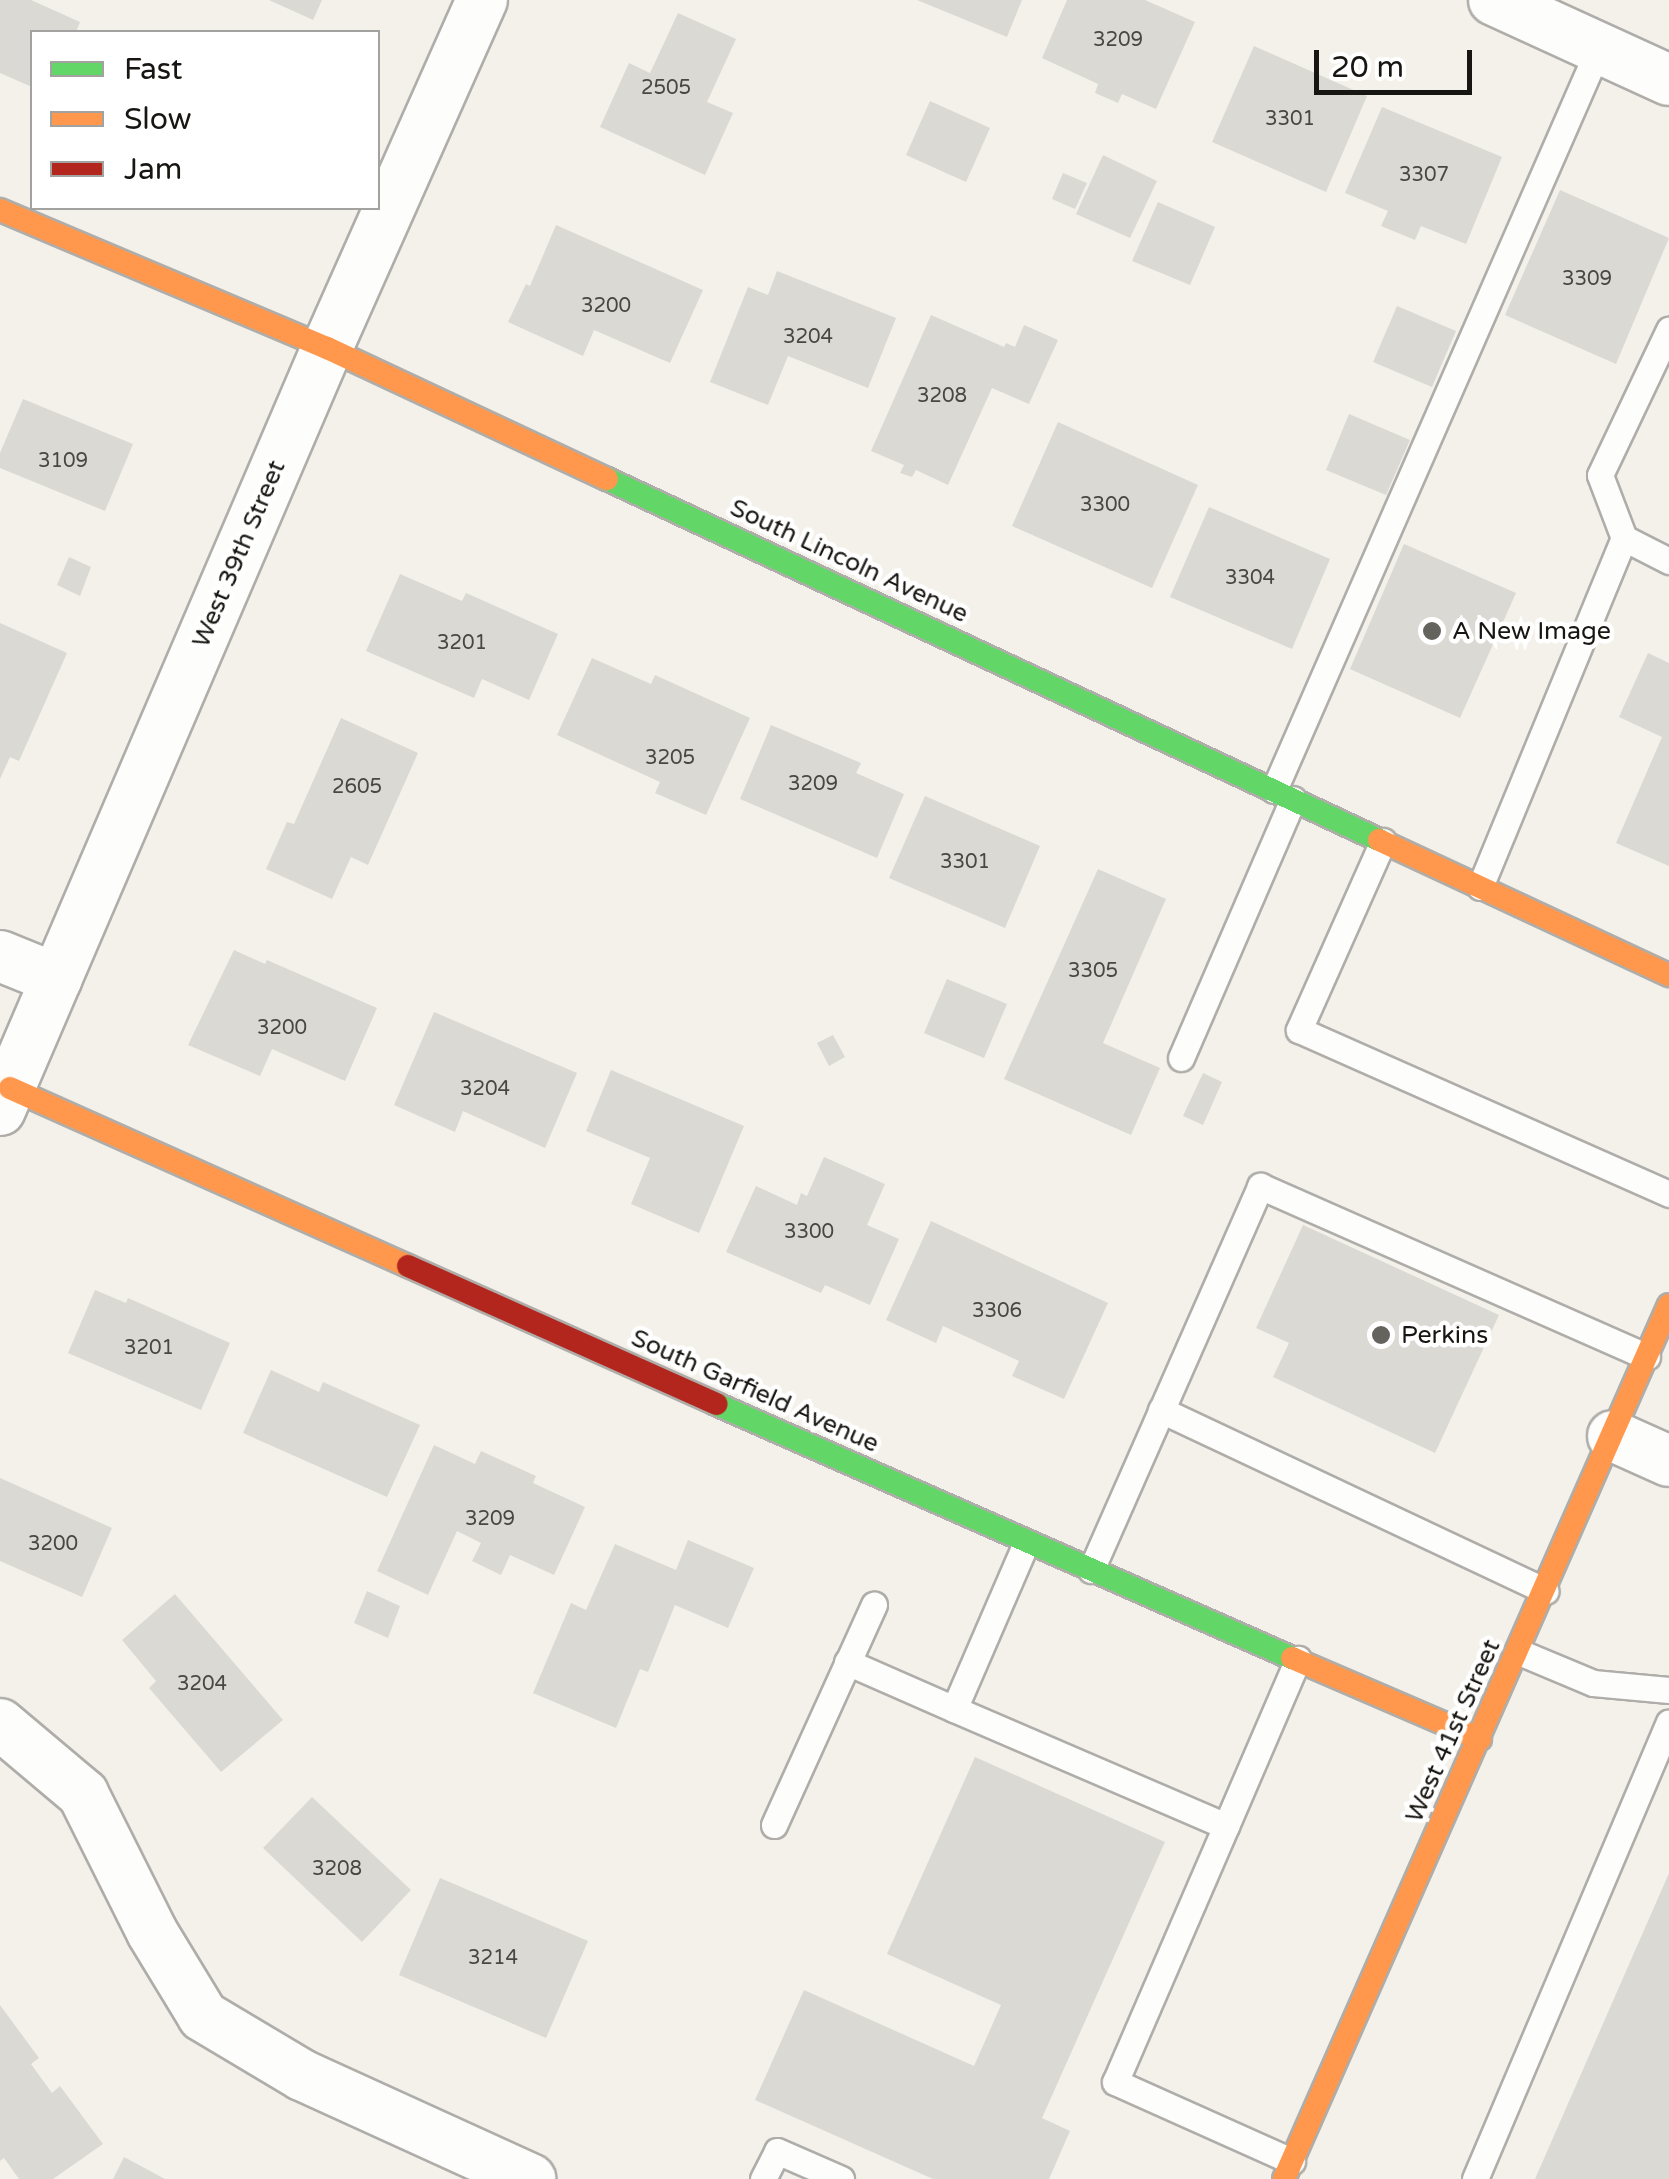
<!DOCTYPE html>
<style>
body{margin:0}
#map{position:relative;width:1669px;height:2179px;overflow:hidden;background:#f4f1ea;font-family:"Varela Round",sans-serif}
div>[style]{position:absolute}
.building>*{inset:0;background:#dbd9d4}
.roads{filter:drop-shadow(2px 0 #afada9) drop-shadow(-2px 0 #afada9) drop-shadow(0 2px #afada9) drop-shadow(0 -2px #afada9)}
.lane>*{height:25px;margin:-12.5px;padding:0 12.5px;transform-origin:12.5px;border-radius:12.5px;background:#fdfdfc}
.street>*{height:50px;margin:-25px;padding:0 25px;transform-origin:25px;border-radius:25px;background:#fdfdfc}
.fast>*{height:22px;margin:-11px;padding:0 11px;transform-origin:11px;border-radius:11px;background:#63d668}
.slow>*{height:22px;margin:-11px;padding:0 11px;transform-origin:11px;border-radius:11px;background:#ff974d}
.jam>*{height:22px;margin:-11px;padding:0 11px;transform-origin:11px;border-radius:11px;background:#b3261e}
.dots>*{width:28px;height:28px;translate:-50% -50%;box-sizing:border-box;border:5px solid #fff;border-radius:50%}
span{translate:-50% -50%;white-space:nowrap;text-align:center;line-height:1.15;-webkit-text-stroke:9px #fff;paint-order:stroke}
.number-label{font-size:20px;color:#484742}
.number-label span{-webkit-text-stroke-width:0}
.street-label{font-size:25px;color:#171612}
.poi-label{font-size:25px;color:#171612}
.left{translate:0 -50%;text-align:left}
.legend{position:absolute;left:30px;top:30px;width:350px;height:180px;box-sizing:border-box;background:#fff;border:2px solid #a2a2a0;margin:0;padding:12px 18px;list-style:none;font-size:30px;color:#171612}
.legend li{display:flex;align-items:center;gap:20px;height:50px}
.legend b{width:50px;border:2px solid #a2a2a0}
.scale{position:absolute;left:1314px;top:50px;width:158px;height:45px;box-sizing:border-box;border:5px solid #171612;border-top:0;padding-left:12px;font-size:30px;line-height:35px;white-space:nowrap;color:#171612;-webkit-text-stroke:8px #fff;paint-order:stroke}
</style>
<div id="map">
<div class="building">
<i style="clip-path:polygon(0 0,31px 0,80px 22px,76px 32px,32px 32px,32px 87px,0 73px)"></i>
<i style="clip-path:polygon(269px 0,322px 0,313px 20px)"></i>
<i style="clip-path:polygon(917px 0,1022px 0,1007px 37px)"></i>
<i style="clip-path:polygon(1067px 0,1145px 0,1195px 22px,1156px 109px,1122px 94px,1118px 103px,1095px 93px,1098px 84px,1042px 58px)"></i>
<i style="clip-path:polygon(678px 13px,736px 39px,707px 102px,733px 113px,705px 175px,600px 127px,629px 63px,650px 73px)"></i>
<i style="clip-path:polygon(1254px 46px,1367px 96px,1326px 192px,1212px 142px)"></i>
<i style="clip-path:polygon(930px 101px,990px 128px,966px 182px,906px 155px)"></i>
<i style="clip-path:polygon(1382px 107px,1502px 157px,1466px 244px,1421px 226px,1415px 240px,1381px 226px,1388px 211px,1345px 193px)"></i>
<i style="clip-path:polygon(1103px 155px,1157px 181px,1130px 238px,1076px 214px)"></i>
<i style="clip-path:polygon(1063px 173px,1087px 183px,1075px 209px,1052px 199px)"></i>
<i style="clip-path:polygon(1560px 190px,1669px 238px,1616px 364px,1505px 315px)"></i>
<i style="clip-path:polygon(1158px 202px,1215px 227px,1190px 285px,1132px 261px)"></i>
<i style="clip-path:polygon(556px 225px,703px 290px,670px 363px,594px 330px,583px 356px,508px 322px,526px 284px,530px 286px)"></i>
<i style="clip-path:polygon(777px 271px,896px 318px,868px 388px,788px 356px,768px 405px,710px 382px,748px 287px,768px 295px)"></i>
<i style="clip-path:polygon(1397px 306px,1456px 331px,1432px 387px,1373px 362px)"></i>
<i style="clip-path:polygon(931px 315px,1004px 347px,1006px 343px,1015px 347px,1024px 325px,1058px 340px,1029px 404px,992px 388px,948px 485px,916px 470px,912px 477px,900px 473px,904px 465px,871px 451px)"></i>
<i style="clip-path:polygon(23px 399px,133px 444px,105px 511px,0 468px,0 453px)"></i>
<i style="clip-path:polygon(1349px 414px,1410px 440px,1386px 495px,1326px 470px)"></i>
<i style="clip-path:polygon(1058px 422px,1198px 485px,1152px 588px,1012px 526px)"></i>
<i style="clip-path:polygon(1209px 507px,1330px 559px,1292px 649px,1170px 597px)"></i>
<i style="clip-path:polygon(1404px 544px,1516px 593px,1460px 718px,1350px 669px)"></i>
<i style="clip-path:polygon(69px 557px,91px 567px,80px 596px,57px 585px)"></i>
<i style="clip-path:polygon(400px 574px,462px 601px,466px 593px,558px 634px,529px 700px,482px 679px,474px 698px,366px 651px)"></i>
<i style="clip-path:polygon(0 623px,67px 653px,19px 761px,10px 757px,0 779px)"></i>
<i style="clip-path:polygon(1648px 653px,1669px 663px,1669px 866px,1616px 843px,1662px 737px,1619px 717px)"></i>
<i style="clip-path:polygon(592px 658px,651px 684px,655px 675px,750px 718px,706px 815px,655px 793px,660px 782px,557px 735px)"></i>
<i style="clip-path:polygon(341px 718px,418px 753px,368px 865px,351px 857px,332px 899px,266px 869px,287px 822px,294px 824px)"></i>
<i style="clip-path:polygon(771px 725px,861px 763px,856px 773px,904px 794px,877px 858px,740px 799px)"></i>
<i style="clip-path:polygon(925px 796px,1040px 846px,1005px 928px,889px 878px)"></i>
<i style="clip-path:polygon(1098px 869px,1166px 899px,1103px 1043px,1160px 1068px,1131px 1135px,1004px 1079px)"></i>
<i style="clip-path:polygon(234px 950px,265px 964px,267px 960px,377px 1008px,345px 1081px,272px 1049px,260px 1076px,188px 1045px)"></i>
<i style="clip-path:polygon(947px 979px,1007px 1004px,984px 1058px,924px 1033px)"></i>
<i style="clip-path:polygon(434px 1012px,577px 1073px,545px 1148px,463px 1111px,455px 1132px,394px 1105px)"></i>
<i style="clip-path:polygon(833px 1035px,845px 1057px,829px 1066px,817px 1043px)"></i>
<i style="clip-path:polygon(611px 1070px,744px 1126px,699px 1233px,631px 1204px,650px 1158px,586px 1131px)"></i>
<i style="clip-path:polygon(1203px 1073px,1222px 1082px,1203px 1125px,1183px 1116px)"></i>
<i style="clip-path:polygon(824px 1157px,885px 1184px,867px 1225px,899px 1239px,870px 1305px,825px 1285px,821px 1293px,726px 1252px,756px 1186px,797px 1205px,801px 1193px,807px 1196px)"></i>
<i style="clip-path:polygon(931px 1221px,1108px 1303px,1064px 1399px,1012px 1376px,1019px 1361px,943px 1326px,936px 1343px,886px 1320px)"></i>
<i style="clip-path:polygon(1303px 1225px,1499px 1315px,1435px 1453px,1273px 1377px,1289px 1343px,1256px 1328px)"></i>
<i style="clip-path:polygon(95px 1290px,126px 1303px,128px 1298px,230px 1343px,201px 1410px,68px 1353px)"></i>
<i style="clip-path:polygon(271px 1370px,319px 1392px,323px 1382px,420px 1425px,387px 1497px,243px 1433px)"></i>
<i style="clip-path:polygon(434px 1445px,475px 1464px,481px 1451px,536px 1476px,533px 1483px,585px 1507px,554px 1575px,510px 1555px,501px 1575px,472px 1561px,481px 1543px,457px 1531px,428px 1595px,377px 1571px)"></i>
<i style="clip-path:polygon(0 1478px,112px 1528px,82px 1597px,0 1561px)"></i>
<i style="clip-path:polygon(688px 1540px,754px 1568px,728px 1628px,675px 1605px,648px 1672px,640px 1669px,616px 1728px,533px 1693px,571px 1603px,586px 1610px,615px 1544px,676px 1570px)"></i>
<i style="clip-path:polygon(367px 1591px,400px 1606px,388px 1638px,354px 1623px)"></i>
<i style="clip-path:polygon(175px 1594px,283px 1720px,221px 1772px,149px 1688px,156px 1681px,122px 1640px)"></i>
<i style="clip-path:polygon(975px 1757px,1165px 1842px,1042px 2118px,1070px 2131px,1049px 2179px,933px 2179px,755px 2100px,804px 1990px,974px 2066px,1001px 2005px,887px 1954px)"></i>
<i style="clip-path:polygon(312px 1797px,411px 1890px,362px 1942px,263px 1848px)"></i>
<i style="clip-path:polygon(1669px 1873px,1669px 2179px,1535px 2179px)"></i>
<i style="clip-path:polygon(440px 1878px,588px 1941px,546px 2038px,399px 1975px)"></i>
<i style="clip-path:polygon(0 2005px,39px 2058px,31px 2064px,52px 2093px,60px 2086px,103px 2144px,53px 2179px,19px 2179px,4px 2158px,0 2161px)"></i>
<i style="clip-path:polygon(124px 2157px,165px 2179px,113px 2179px)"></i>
</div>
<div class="roads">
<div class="lane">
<i style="left:1624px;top:538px;width:67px;rotate:-110.9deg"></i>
<i style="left:1600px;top:475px;width:161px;rotate:-64.6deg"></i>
<i style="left:1274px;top:790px;width:810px;rotate:-66.35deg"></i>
<i style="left:1383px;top:841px;width:207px;rotate:114deg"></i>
<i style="left:1299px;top:1030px;width:405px;rotate:23.9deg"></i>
<i style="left:1480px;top:887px;width:378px;rotate:-67.6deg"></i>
<i style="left:1624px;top:538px;width:51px;rotate:27.1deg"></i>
<i style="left:1181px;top:1058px;width:282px;rotate:-66.6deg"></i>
<i style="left:1161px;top:1410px;width:425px;rotate:25.2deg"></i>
<i style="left:1026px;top:1543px;width:181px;rotate:113.4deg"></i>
<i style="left:954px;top:1709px;width:296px;rotate:23.3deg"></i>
<i style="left:1226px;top:1826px;width:182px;rotate:-66.7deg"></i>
<i style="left:1091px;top:1570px;width:420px;rotate:-66.2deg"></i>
<i style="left:1260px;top:1186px;width:423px;rotate:23.8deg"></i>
<i style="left:1519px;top:1652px;width:80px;rotate:22.7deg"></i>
<i style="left:1593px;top:1683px;width:76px;rotate:5.3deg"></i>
<i style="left:847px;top:1662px;width:117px;rotate:23.7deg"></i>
<i style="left:774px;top:1825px;width:242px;rotate:-65.6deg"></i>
<i style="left:1226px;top:1826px;width:279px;rotate:113.4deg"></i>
<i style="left:1115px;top:2082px;width:194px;rotate:24.1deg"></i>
<i style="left:763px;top:2179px;width:31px;rotate:-63deg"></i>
<i style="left:777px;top:2151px;width:70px;rotate:23.6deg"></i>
<i style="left:1475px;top:2179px;width:496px;rotate:-67deg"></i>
</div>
<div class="street">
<i style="left:1494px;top:0;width:192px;rotate:24.6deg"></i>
<i style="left:0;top:956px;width:61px;rotate:22deg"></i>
<i style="left:0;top:1110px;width:829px;rotate:-66.77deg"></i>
<i style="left:327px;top:348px;width:381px;rotate:-66deg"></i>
<i style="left:1613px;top:1436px;width:61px;rotate:24.1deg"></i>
<i style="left:0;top:1724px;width:109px;rotate:40.1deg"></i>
<i style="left:83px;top:1794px;width:154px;rotate:63.4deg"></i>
<i style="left:152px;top:1932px;width:98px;rotate:58.7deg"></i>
<i style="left:203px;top:2016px;width:115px;rotate:30.8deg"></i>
<i style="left:302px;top:2075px;width:251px;rotate:24.5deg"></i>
</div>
<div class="fast">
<i style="left:607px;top:479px;width:852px;rotate:25.06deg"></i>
<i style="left:716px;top:1404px;width:630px;rotate:23.8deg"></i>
</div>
<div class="slow">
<i style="left:0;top:210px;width:355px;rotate:22.9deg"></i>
<i style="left:327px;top:348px;width:309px;rotate:25.1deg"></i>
<i style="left:1379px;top:840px;width:320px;rotate:25deg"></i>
<i style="left:10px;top:1088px;width:436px;rotate:24.1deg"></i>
<i style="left:1292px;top:1658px;width:205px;rotate:23.3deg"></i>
<i style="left:1284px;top:2179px;width:955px;rotate:-66.23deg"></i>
</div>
<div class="jam">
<i style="left:408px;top:1266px;width:338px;rotate:24.1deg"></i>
</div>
</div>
<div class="dots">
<i style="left:1432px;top:631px;background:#64635e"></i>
<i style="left:1381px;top:1335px;background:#64635e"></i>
</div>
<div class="number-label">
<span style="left:1118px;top:40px">3209</span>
<span style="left:666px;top:88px">2505</span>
<span style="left:1290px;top:119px">3301</span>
<span style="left:1424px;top:175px">3307</span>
<span style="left:1587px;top:279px">3309</span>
<span style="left:606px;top:306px">3200</span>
<span style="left:808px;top:337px">3204</span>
<span style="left:942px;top:396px">3208</span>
<span style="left:63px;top:461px">3109</span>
<span style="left:1105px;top:505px">3300</span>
<span style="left:1250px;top:578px">3304</span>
<span style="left:462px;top:643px">3201</span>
<span style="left:670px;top:758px">3205</span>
<span style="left:813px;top:784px">3209</span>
<span style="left:357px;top:787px">2605</span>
<span style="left:965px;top:862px">3301</span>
<span style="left:1093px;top:971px">3305</span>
<span style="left:282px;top:1028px">3200</span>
<span style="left:485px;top:1089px">3204</span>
<span style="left:809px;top:1232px">3300</span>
<span style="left:997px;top:1311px">3306</span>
<span style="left:149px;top:1348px">3201</span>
<span style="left:490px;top:1519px">3209</span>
<span style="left:53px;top:1544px">3200</span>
<span style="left:202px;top:1684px">3204</span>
<span style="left:337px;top:1869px">3208</span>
<span style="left:493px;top:1958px">3214</span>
</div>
<div class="street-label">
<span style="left:239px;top:554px;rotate:-67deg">West 39th Street</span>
<span style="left:849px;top:561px;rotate:25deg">South Lincoln Avenue</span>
<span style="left:755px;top:1391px;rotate:24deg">South Garfield Avenue</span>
<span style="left:1453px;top:1731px;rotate:-66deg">West 41st Street</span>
</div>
<div class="poi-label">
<span class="left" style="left:1452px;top:631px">A New Image</span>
<span class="left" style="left:1401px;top:1335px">Perkins</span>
</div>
<ul class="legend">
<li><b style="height:12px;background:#63d668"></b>Fast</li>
<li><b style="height:12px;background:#ff974d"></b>Slow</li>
<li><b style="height:12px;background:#b3261e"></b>Jam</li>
</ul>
<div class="scale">20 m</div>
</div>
